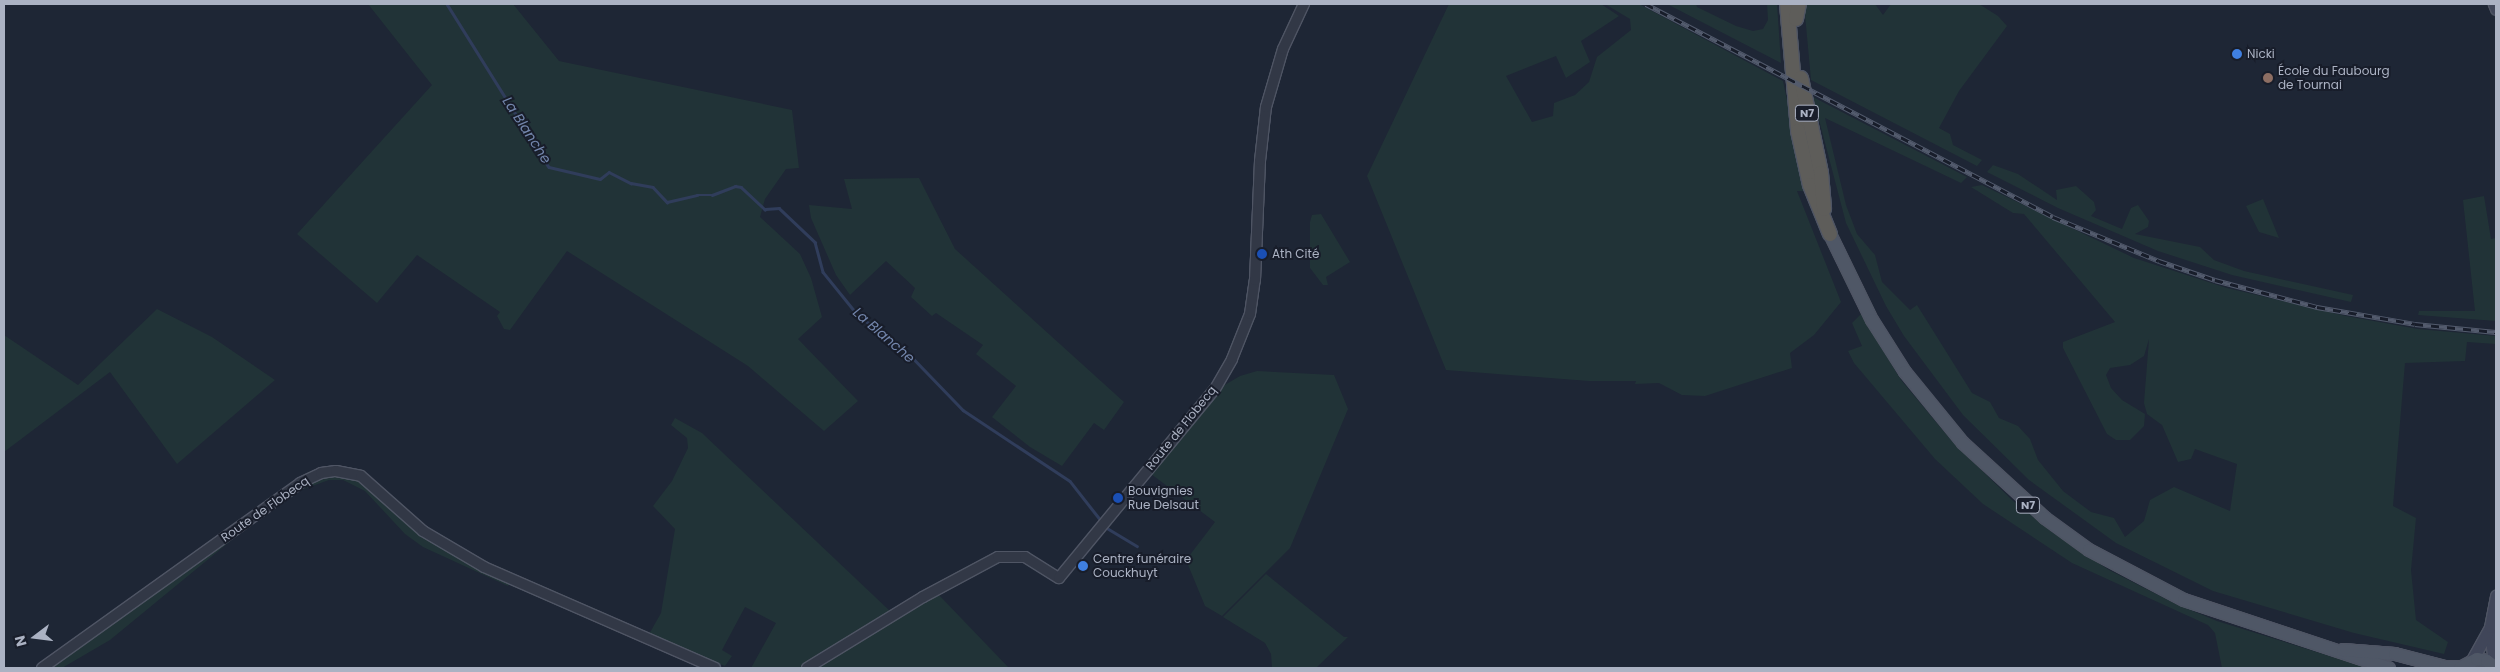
<!DOCTYPE html>
<meta charset="utf-8">
<style>
body{margin:0}
#map{position:relative;width:2500px;height:672px;overflow:hidden;background:#1e2635;font-family:Poppins,sans-serif}
div>[style]{position:absolute}
.green>*{inset:0;background:#213337}
.stream>*{height:2.5px;margin:-1.25px;padding:0 1.25px;transform-origin:1.25px;border-radius:1.25px;background:#303d5b}
.roads{filter:drop-shadow(1px 0 #4f5564) drop-shadow(-1px 0 #4f5564) drop-shadow(0 1px #4f5564) drop-shadow(0 -1px #4f5564)}
.tertiary>*{height:10px;margin:-5px;padding:0 5px;transform-origin:5px;border-radius:5px;background:#323846}
.secondary>*{height:11px;margin:-5.5px;padding:0 5.5px;transform-origin:5.5px;border-radius:5.5px;background:#404659}
.primary>*{height:12px;margin:-6px;padding:0 6px;transform-origin:6px;border-radius:6px;background:#4f5766}
.trunk>*{height:14px;margin:-7px;padding:0 7px;transform-origin:7px;border-radius:7px;background:#5e5d5a}
.rail>*{height:4.5px;margin-top:-2.25px;transform-origin:0;background:repeating-linear-gradient(90deg,#181d2a 0 8px,#535b6d 0 16px);box-sizing:border-box;border-block:1px solid #535b6d}
.dots>*{width:14px;height:14px;translate:-50% -50%;box-sizing:border-box;border:2px solid #181d2a;border-radius:50%}
span{translate:-50% -50%;white-space:nowrap;text-align:center;line-height:1.15;-webkit-text-stroke:4px #181d2a;paint-order:stroke}
.shield-label span{padding:1px 4px;background:#181d2a;border:1px solid;border-radius:4px;-webkit-text-stroke-width:0}
.shield-label{font-size:11px;color:#abb2c3;font-weight:700}
.poi-label{font-size:12px;color:#abb2c3}
.left{translate:0 -50%;text-align:left}
.street-label{font-size:12px;color:#abb2c3}
.water-label{font-size:14px;color:#7386ac;font-style:italic}
.frame{position:absolute;inset:0;border:5px solid #abb2c3;pointer-events:none}
.north{position:absolute;left:10px;top:612px;width:50px;height:50px;-webkit-text-stroke:4px #181d2a;paint-order:stroke;rotate:255deg;font-size:14px;font-weight:700;line-height:20px;text-align:center;color:#abb2c3}
.north::after{content:'';display:block;margin:auto;width:18px;height:22px;background:#abb2c3;clip-path:polygon(50% 0,100% 100%,50% 72%,0 100%)}
</style>
<div id="map">
<div class="green">
<i style="clip-path:polygon(368px 4px,513px 4px,559px 61px,792px 110px,799px 168px,786px 169px,765px 199px,760px 217px,800px 254px,811px 278px,822px 317px,798px 339px,858px 401px,824px 431px,748px 366px,567px 251px,510px 330px,504px 329px,497px 316px,500px 312px,417px 255px,377px 303px,297px 234px,432px 85px)"></i>
<i style="clip-path:polygon(1449px 4px,1601px 4px,1619px 16px,1581px 41px,1590px 62px,1566px 78px,1556px 56px,1506px 76px,1532px 122px,1553px 116px,1554px 103px,1575px 95px,1589px 82px,1597px 57px,1631px 30px,1630px 19px,1605px 4px,1639px 4px,1783px 81px,1806px 191px,1797px 191px,1841px 302px,1814px 335px,1790px 353px,1792px 368px,1705px 396px,1682px 395px,1659px 383px,1635px 384px,1636px 381px,1589px 381px,1446px 370px,1367px 176px)"></i>
<i style="clip-path:polygon(1667px 4px,1696px 4px,1697px 7px,1736px 26px,1753px 31px,1763px 29px,1768px 20px,1767px 4px,1777px 4px,1781px 63px)"></i>
<i style="clip-path:polygon(1804px 4px,1875px 4px,1883px 15px,1891px 4px,1979px 4px,1998px 16px,2007px 26px,1959px 91px,1939px 128px,1950px 134px,1953px 145px,1982px 160px,1977px 166px,1811px 80px)"></i>
<i style="clip-path:polygon(1813px 97px,1967px 177px,1961px 183px,1825px 118px,1846px 205px,1857px 234px,1875px 255px,1882px 282px,1910px 310px,1917px 305px,1972px 393px,1990px 402px,1999px 418px,2018px 426px,2030px 439px,2038px 460px,2063px 491px,2091px 512px,2114px 518px,2125px 537px,2144px 521px,2150px 500px,2174px 487px,2230px 511px,2237px 464px,2195px 449px,2191px 459px,2178px 462px,2162px 425px,2147px 414px,2144px 403px,2149px 339px,2144px 356px,2130px 365px,2110px 368px,2106px 375px,2111px 388px,2122px 400px,2145px 414px,2144px 426px,2130px 440px,2116px 440px,2107px 434px,2063px 348px,2063px 342px,2115px 322px,2024px 214px,2013px 213px,1971px 187px,1982px 185px,2134px 258px,2227px 288px,2346px 316px,2418px 329px,2496px 336px,2496px 344px,2467px 342px,2465px 361px,2405px 363px,2393px 506px,2416px 518px,2411px 570px,2416px 620px,2448px 642px,2444px 654px,2354px 633px,2213px 591px,2116px 543px,2029px 480px,1963px 415px,1904px 336px,1886px 306px,1846px 223px)"></i>
<i style="clip-path:polygon(1993px 165px,2018px 174px,2057px 200px,2056px 190px,2076px 186px,2094px 202px,2096px 210px,2091px 216px,2122px 229px,2131px 208px,2138px 205px,2149px 221px,2148px 227px,2135px 234px,2200px 247px,2214px 260px,2244px 271px,2353px 295px,2351px 302px,2232px 275px,2158px 251px,2058px 208px,1987px 172px)"></i>
<i style="clip-path:polygon(919px 178px,955px 249px,1124px 402px,1104px 430px,1094px 423px,1062px 466px,1030px 447px,992px 417px,1016px 386px,976px 354px,983px 345px,936px 313px,932px 316px,911px 297px,915px 288px,886px 261px,850px 295px,836px 275px,811px 218px,809px 205px,852px 209px,844px 179px)"></i>
<i style="clip-path:polygon(2484px 196px,2491px 239px,2496px 238px,2496px 321px,2418px 315px,2419px 311px,2475px 311px,2463px 200px)"></i>
<i style="clip-path:polygon(2263px 199px,2279px 238px,2259px 232px,2246px 206px)"></i>
<i style="clip-path:polygon(1321px 214px,1350px 262px,1326px 277px,1328px 285px,1323px 285px,1310px 268px,1310px 222px,1312px 215px)"></i>
<i style="clip-path:polygon(157px 309px,212px 337px,275px 380px,177px 464px,110px 372px,4px 452px,4px 335px,78px 385px)"></i>
<i style="clip-path:polygon(1861px 314px,1901px 380px,1951px 440px,2012px 500px,2052px 532px,2109px 570px,2176px 604px,2217px 621px,2368px 668px,2222px 668px,2215px 633px,2208px 625px,2072px 563px,1983px 504px,1935px 459px,1854px 363px,1848px 351px,1862px 346px,1852px 323px)"></i>
<i style="clip-path:polygon(1257px 371px,1334px 375px,1348px 409px,1290px 548px,1222px 616px,1205px 606px,1186px 560px,1215px 522px,1151px 474px,1223px 386px,1240px 376px)"></i>
<i style="clip-path:polygon(675px 418px,702px 433px,891px 612px,801px 668px,751px 668px,776px 623px,745px 607px,722px 650px,732px 656px,725px 666px,648px 636px,661px 613px,675px 529px,653px 506px,672px 481px,688px 448px,687px 438px,671px 425px)"></i>
<i style="clip-path:polygon(330px 475px,347px 476px,365px 483px,391px 507px,510px 582px,508px 586px,423px 547px,405px 534px,365px 491px,343px 480px,329px 480px,301px 490px,239px 534px,110px 640px,62px 668px,48px 668px,313px 480px)"></i>
<i style="clip-path:polygon(1266px 574px,1344px 637px,1348px 637px,1316px 668px,1272px 668px,1271px 654px,1265px 643px,1223px 617px)"></i>
<i style="clip-path:polygon(937px 593px,1009px 668px,814px 668px)"></i>
</div>
<div class="stream">
<i style="left:447px;top:4px;width:192px;rotate:58deg"></i>
<i style="left:549px;top:167px;width:52px;rotate:13.2deg"></i>
<i style="left:600px;top:179px;width:11px;rotate:-38deg"></i>
<i style="left:609px;top:172px;width:25px;rotate:27deg"></i>
<i style="left:631px;top:183px;width:22px;rotate:10deg"></i>
<i style="left:653px;top:187px;width:21px;rotate:47deg"></i>
<i style="left:667px;top:202px;width:31px;rotate:-13deg"></i>
<i style="left:697px;top:195px;width:15px"></i>
<i style="left:712px;top:195px;width:25px;rotate:-21deg"></i>
<i style="left:735px;top:186px;width:6px;rotate:9deg"></i>
<i style="left:741px;top:187px;width:33px;rotate:43deg"></i>
<i style="left:765px;top:209px;width:14px;rotate:-4deg"></i>
<i style="left:779px;top:208px;width:50px;rotate:43.4deg"></i>
<i style="left:815px;top:242px;width:31px;rotate:75deg"></i>
<i style="left:823px;top:272px;width:54px;rotate:51deg"></i>
<i style="left:857px;top:314px;width:68px;rotate:37.9deg"></i>
<i style="left:911px;top:356px;width:75px;rotate:46.1deg"></i>
<i style="left:963px;top:410px;width:128px;rotate:33.6deg"></i>
<i style="left:1070px;top:481px;width:47px;rotate:51.9deg"></i>
<i style="left:1107px;top:528px;width:35px;rotate:31deg"></i>
</div>
<div class="roads">
<div class="tertiary">
<i style="left:42px;top:668px;width:317px;rotate:-35.6deg"></i>
<i style="left:300px;top:483px;width:23px;rotate:-25deg"></i>
<i style="left:321px;top:473px;width:15px;rotate:-8deg"></i>
<i style="left:336px;top:471px;width:25px;rotate:11deg"></i>
<i style="left:361px;top:476px;width:83px;rotate:41.6deg"></i>
<i style="left:423px;top:531px;width:71px;rotate:30.5deg"></i>
<i style="left:484px;top:567px;width:252px;rotate:23.6deg"></i>
<i style="left:807px;top:668px;width:136px;rotate:-31.5deg"></i>
<i style="left:923px;top:597px;width:85px;rotate:-28.1deg"></i>
<i style="left:998px;top:557px;width:27px"></i>
<i style="left:1025px;top:557px;width:40px;rotate:32deg"></i>
<i style="left:1059px;top:578px;width:245px;rotate:-50.5deg"></i>
<i style="left:1215px;top:389px;width:34px;rotate:-60deg"></i>
<i style="left:1232px;top:359px;width:48px;rotate:-68.2deg"></i>
<i style="left:1250px;top:314px;width:34px;rotate:-82deg"></i>
<i style="left:1255px;top:280px;width:119px;rotate:-87.6deg"></i>
<i style="left:1260px;top:161px;width:54px;rotate:-83.7deg"></i>
<i style="left:1266px;top:107px;width:60px;rotate:-73.7deg"></i>
<i style="left:1283px;top:49px;width:50px;rotate:-65deg"></i>
</div>
<div class="secondary">
<i style="left:2494px;top:4px;width:5px;rotate:68deg"></i>
<i style="left:2490px;top:633px;width:34px;rotate:82deg"></i>
<i style="left:2472px;top:660px;width:38px;rotate:-61deg"></i>
<i style="left:2490px;top:627px;width:32px;rotate:-79deg"></i>
</div>
<div class="primary">
<i style="left:1830px;top:234px;width:96px;rotate:64deg"></i>
<i style="left:1872px;top:320px;width:62px;rotate:57.6deg"></i>
<i style="left:1905px;top:372px;width:92px;rotate:50.8deg"></i>
<i style="left:1963px;top:443px;width:111px;rotate:42.4deg"></i>
<i style="left:2045px;top:518px;width:54px;rotate:36deg"></i>
<i style="left:2089px;top:550px;width:107px;rotate:27.8deg"></i>
<i style="left:2184px;top:600px;width:216px;rotate:18.4deg"></i>
<i style="left:2343px;top:650px;width:52px;rotate:4.4deg"></i>
<i style="left:2395px;top:654px;width:52px;rotate:14.6deg"></i>
<i style="left:2445px;top:667px;width:16px"></i>
<i style="left:2460px;top:668px;width:19px;rotate:-28deg"></i>
<i style="left:2477px;top:659px;width:10px;rotate:11deg"></i>
<i style="left:2487px;top:661px;width:11px;rotate:38deg"></i>
</div>
<div class="trunk">
<i style="left:1787px;top:4px;width:127px;rotate:85deg"></i>
<i style="left:1798px;top:131px;width:55px;rotate:77.5deg"></i>
<i style="left:1810px;top:185px;width:53px;rotate:67.8deg"></i>
<i style="left:1796px;top:19px;width:15px;rotate:-79deg"></i>
<i style="left:1801px;top:78px;width:97px;rotate:78.1deg"></i>
<i style="left:1821px;top:173px;width:36px;rotate:85deg"></i>
</div>
</div>
<div class="rail">
<i style="left:1646px;top:4px;width:459px;rotate:27.6deg"></i>
<i style="left:2053px;top:217px;width:115px;rotate:22.5deg"></i>
<i style="left:2159px;top:261px;width:59px;rotate:18.7deg"></i>
<i style="left:2215px;top:280px;width:106px;rotate:14.8deg"></i>
<i style="left:2317px;top:307px;width:99px;rotate:9.8deg"></i>
<i style="left:2415px;top:324px;width:81px;rotate:5.6deg"></i>
</div>
<div class="dots">
<i style="left:2237px;top:54px;background:#3f7fe0"></i>
<i style="left:2268px;top:78px;background:#8d6e63"></i>
<i style="left:1262px;top:254px;background:#1a4fb4"></i>
<i style="left:1118px;top:498px;background:#1a4fb4"></i>
<i style="left:1083px;top:566px;background:#3f7fe0"></i>
</div>
<div class="shield-label">
<span style="left:1807px;top:113px">N7</span>
<span style="left:2028px;top:505px">N7</span>
</div>
<div class="poi-label">
<span class="left" style="left:2247px;top:54px">Nicki</span>
<span class="left" style="left:2278px;top:78px">École du Faubourg<br>de Tournai</span>
<span class="left" style="left:1272px;top:254px">Ath Cité</span>
<span class="left" style="left:1128px;top:498px">Bouvignies<br>Rue Delsaut</span>
<span class="left" style="left:1093px;top:566px">Centre funéraire<br>Couckhuyt</span>
</div>
<div class="street-label">
<span style="left:1181px;top:428px;rotate:-51deg">Route de Flobecq</span>
<span style="left:265px;top:509px;rotate:-35deg">Route de Flobecq</span>
</div>
<div class="water-label">
<span style="left:527px;top:130px;rotate:57deg">La Blanche</span>
<span style="left:884px;top:335px;rotate:41deg">La Blanche</span>
</div>
<div class="frame"></div>
<div class="north">N</div>
</div>
